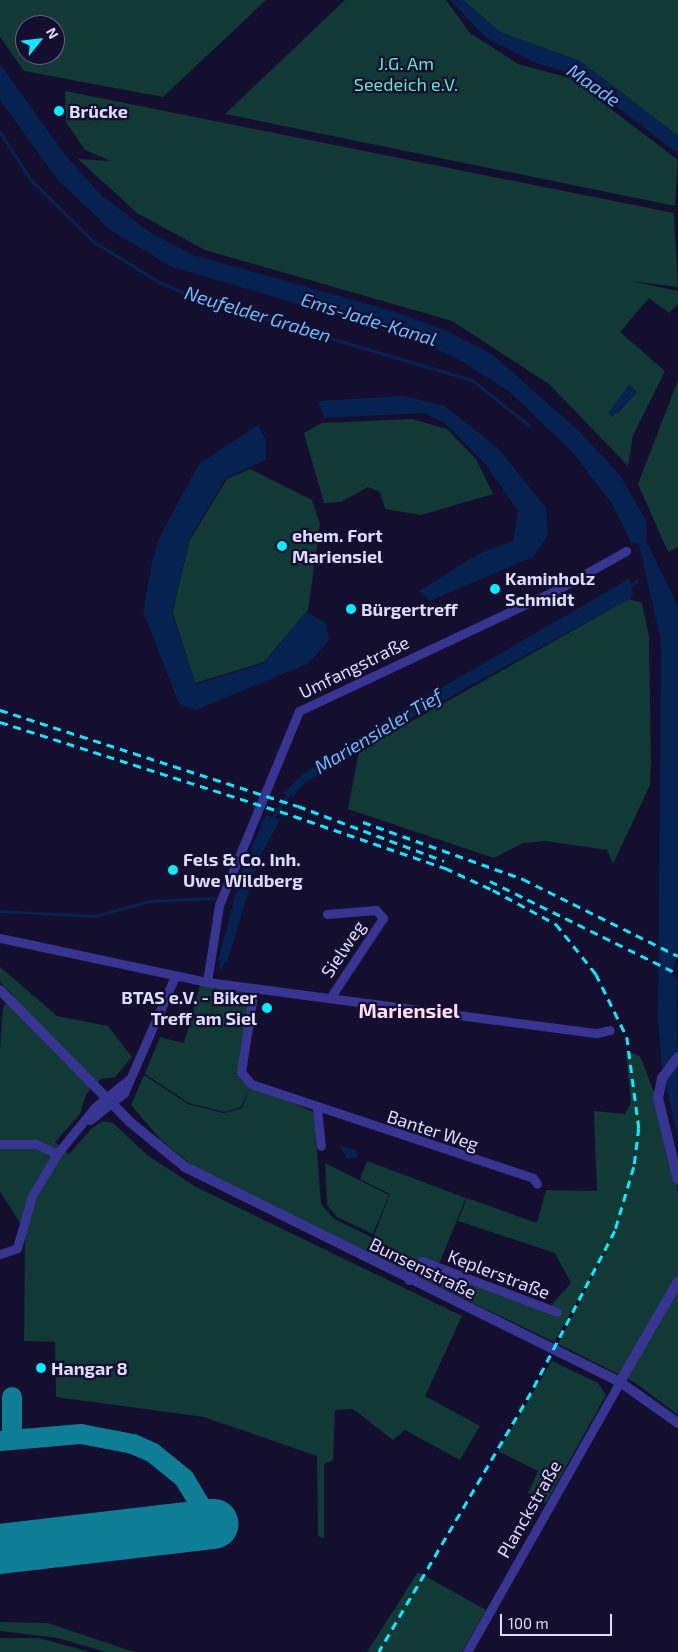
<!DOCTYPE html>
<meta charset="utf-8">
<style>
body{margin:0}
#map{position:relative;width:678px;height:1652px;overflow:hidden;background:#140f2e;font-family:"Exo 2",sans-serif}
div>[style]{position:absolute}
.green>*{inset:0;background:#113936}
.water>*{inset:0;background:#052251}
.stream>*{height:2.5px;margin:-1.25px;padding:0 1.25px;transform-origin:1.25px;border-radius:1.25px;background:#052251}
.taxiway>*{height:20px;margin:-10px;padding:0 10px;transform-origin:10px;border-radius:10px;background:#0e7e96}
.runway>*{height:50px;margin:-25px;padding:0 25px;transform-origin:25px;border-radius:25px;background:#0e7e96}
.minor>*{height:9px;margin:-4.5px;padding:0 4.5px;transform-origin:4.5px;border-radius:4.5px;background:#373591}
.tertiary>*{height:10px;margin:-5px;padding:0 5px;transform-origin:5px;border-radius:5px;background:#373591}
.rail>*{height:2.5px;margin-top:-1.25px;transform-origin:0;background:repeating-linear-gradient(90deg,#08ecff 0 8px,transparent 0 14px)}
.dots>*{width:14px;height:14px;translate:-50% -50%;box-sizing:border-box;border:2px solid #140f2e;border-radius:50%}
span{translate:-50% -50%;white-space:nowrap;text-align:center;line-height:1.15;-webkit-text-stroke:4.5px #140f2e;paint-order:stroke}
.park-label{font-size:18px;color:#5becc5}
.poi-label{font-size:18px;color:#dfdcff;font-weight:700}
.left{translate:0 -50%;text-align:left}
.right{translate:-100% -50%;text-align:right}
.street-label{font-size:18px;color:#dfdcff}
.water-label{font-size:19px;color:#6abdff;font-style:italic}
.quarter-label{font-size:20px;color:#ffdef4;font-weight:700}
.north{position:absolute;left:15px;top:15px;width:50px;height:50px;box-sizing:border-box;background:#140f2e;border:1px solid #656182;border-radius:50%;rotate:61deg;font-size:14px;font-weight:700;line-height:20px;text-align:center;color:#dfdcff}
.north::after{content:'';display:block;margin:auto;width:18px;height:22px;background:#08ecff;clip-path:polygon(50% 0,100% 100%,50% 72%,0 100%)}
.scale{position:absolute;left:500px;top:1614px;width:112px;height:22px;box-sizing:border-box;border:2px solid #dfdcff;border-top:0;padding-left:6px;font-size:15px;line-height:18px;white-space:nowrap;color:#dfdcff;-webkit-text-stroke:4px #140f2e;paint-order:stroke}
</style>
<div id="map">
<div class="green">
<i style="clip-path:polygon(evenodd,0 0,266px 0,163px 97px,24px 71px,0 37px,0 0,25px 25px,55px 25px,55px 55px,25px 55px,25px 25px)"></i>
<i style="clip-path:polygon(345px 0,446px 0,470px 33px,518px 64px,570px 78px,678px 160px,675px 206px,225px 114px)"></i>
<i style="clip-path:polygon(463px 0,678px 0,678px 136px,580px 61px,500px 32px)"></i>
<i style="clip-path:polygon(evenodd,65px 91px,674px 213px,678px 287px,630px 281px,678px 291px,678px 304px,669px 313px,649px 298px,620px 332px,665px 371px,633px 435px,628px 466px,549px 384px,452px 321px,205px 250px,137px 213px,78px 159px,111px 161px,85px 150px,66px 122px,65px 91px,629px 385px,637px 392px,617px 414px,629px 385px)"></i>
<i style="clip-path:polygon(678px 380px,678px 547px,668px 552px,638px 484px)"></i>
<i style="clip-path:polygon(412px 419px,447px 429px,476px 459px,493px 494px,421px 515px,385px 509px,380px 492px,368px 487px,341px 502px,324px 503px,304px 433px,322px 423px)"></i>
<i style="clip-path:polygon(250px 469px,312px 500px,320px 524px,308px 610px,264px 662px,195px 683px,173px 613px,177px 592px,190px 540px,227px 479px)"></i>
<i style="clip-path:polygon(629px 599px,642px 603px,649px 637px,651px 762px,650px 785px,613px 864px,607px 850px,546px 841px,523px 843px,494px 858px,348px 809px,359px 751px)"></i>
<i style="clip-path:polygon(0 967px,57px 1016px,108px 1026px,132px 1057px,115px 1077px,101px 1079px,86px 1094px,80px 1114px,55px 1142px,69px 1154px,92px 1128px,103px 1121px,113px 1123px,147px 1155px,196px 1187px,462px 1316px,425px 1396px,480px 1426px,460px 1460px,405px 1430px,393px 1440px,353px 1409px,335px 1410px,333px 1460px,324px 1464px,324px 1538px,318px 1536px,317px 1456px,204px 1417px,56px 1397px,55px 1342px,24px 1341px,25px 1231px,0 1191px,0 1049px,3px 1007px,14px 996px,0 982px)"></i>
<i style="clip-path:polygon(201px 982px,216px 985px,210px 1024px,217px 985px,252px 991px,240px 1072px,231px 1075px,240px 1073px,251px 1086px,241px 1107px,224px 1112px,189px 1103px,145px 1074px,160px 1037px,184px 1043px)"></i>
<i style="clip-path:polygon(626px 1051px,640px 1056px,655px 1095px,678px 1190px,678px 1415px,634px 1382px,558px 1344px,617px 1230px,554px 1342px,419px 1277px,423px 1267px,436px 1265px,415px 1264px,405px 1271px,207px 1178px,161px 1140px,131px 1105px,144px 1075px,188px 1104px,224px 1113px,242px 1108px,251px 1085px,314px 1112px,321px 1204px,334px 1219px,373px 1238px,390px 1194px,360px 1179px,367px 1161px,466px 1198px,439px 1264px,548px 1309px,571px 1283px,555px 1253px,458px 1221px,467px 1198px,537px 1223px,546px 1190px,597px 1191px,594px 1111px,625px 1114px,631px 1103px)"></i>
<i style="clip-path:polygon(325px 1163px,389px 1195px,373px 1234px,337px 1217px,327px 1205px)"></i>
<i style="clip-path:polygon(552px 1361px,598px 1383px,606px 1395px,546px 1503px,528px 1493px,538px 1471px,498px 1451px)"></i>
<i style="clip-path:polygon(418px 1572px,486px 1610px,462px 1652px,367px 1652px)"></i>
<i style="clip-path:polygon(0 1622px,48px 1623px,134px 1652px,106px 1652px,58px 1638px,0 1631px)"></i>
<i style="clip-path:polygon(0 1638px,39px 1638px,90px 1652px,0 1652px)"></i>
</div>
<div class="water">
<i style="clip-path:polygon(450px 0,463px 0,500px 32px,580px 61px,678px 136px,678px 154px,574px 74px,536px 63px,486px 38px)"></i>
<i style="clip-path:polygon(0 64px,66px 156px,101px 195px,151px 233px,193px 255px,393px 311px,447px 331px,493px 355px,580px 432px,620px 475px,646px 520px,647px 543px,678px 606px,678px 949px,672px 975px,677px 980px,678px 1137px,662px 1068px,658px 1020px,661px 642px,639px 544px,631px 542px,612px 504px,574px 454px,510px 392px,458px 359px,402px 334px,172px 267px,109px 229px,57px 179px,0 100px)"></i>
<i style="clip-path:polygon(629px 385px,637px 392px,612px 417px,608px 413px)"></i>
<i style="clip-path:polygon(403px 396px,445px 406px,498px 448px,546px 508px,548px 535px,533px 557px,430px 601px,419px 591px,478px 554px,513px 541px,518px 511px,486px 465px,446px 424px,425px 413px,324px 418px,318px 401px)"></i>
<i style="clip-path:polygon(258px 425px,266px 441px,266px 460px,226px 478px,190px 538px,172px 613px,196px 684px,264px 663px,306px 612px,326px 623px,329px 640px,309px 663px,196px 710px,179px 704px,143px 611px,153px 558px,159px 538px,199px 464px)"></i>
<i style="clip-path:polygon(629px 579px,633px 595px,629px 599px,413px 717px,306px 782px,293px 796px,283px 793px,302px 775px,389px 718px)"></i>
<i style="clip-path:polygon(266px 815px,280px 820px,259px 858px,227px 962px,218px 961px,242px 870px)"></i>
<i style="clip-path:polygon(340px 1146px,356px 1150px,358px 1157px,347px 1159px)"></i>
</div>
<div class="stream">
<i style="left:0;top:132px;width:57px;rotate:57.1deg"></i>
<i style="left:31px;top:180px;width:87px;rotate:44.5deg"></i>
<i style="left:93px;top:241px;width:78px;rotate:31.8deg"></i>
<i style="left:159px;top:282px;width:47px;rotate:22.7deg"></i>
<i style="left:202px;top:300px;width:282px;rotate:16.5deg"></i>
<i style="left:472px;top:380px;width:73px;rotate:38.3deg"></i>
<i style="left:629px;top:586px;width:9px;rotate:-32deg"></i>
<i style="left:271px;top:820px;width:32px;rotate:-56deg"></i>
<i style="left:0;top:911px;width:95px;rotate:3deg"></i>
<i style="left:95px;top:916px;width:57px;rotate:-15.3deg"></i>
<i style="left:150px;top:901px;width:64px;rotate:-2.7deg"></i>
<i style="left:220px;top:968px;width:9px;rotate:-72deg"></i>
</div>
<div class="taxiway">
<i style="left:12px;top:1397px;width:42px;rotate:90deg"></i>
<i style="left:0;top:1441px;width:81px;rotate:-4.9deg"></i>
<i style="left:81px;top:1434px;width:53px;rotate:10.9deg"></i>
<i style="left:133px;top:1444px;width:22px;rotate:24deg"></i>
<i style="left:153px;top:1453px;width:40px;rotate:39deg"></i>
<i style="left:184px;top:1478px;width:29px;rotate:59deg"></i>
<i style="left:199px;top:1503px;width:17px;rotate:103deg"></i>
<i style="left:195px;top:1520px;width:14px;rotate:150deg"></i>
</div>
<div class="runway">
<i style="left:0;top:1549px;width:215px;rotate:-6.7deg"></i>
</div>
<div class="minor">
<i style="left:327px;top:914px;width:49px;rotate:-4.7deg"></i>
<i style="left:376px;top:910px;width:11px;rotate:49deg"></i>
<i style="left:383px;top:918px;width:96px;rotate:123.5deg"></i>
<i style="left:0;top:938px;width:212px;rotate:12deg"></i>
<i style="left:207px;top:982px;width:393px;rotate:7.5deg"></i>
<i style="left:597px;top:1033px;width:13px;rotate:-13deg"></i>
<i style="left:207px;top:982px;width:78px;rotate:-81.1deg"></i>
<i style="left:219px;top:905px;width:210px;rotate:-67.6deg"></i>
<i style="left:299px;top:711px;width:289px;rotate:-25.2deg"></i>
<i style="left:560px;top:588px;width:76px;rotate:-29.3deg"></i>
<i style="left:254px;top:989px;width:84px;rotate:98.9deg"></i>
<i style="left:241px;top:1072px;width:16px;rotate:50deg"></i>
<i style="left:251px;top:1084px;width:297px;rotate:18.4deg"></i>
<i style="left:533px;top:1178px;width:7px;rotate:56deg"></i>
<i style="left:317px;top:1109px;width:37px;rotate:84deg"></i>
<i style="left:90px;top:1120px;width:43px;rotate:-38.5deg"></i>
<i style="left:124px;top:1093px;width:128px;rotate:-66.4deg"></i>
<i style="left:0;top:1144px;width:36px"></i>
<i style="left:36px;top:1144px;width:23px;rotate:25deg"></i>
<i style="left:0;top:1254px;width:18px;rotate:-19deg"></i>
<i style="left:17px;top:1248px;width:54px;rotate:-73.9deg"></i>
<i style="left:32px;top:1196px;width:49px;rotate:-59.2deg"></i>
<i style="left:57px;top:1154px;width:60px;rotate:-51deg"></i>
<i style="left:95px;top:1107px;width:43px;rotate:-39.3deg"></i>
<i style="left:409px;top:1280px;width:23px;rotate:-56deg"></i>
<i style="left:422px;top:1261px;width:144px;rotate:20.7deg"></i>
<i style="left:467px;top:1652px;width:310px;rotate:-60.5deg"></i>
</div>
<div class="tertiary">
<i style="left:0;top:990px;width:185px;rotate:45.4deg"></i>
<i style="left:130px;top:1122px;width:71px;rotate:39.3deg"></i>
<i style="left:185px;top:1167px;width:485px;rotate:26.3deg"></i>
<i style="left:620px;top:1382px;width:71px;rotate:35.3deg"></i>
<i style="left:678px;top:1057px;width:26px;rotate:127deg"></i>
<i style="left:662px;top:1078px;width:20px;rotate:101deg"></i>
<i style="left:658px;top:1098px;width:84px;rotate:76.3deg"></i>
<i style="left:620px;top:1382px;width:116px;rotate:-60.1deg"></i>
</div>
<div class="rail">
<i style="left:0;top:710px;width:313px;rotate:17.9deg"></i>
<i style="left:298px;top:806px;width:156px;rotate:20.6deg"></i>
<i style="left:0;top:722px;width:309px;rotate:17.7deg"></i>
<i style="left:294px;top:816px;width:160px;rotate:19deg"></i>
<i style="left:445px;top:868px;width:53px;rotate:24.6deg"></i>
<i style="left:493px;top:890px;width:72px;rotate:28.4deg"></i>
<i style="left:556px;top:924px;width:64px;rotate:51.3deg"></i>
<i style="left:596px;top:974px;width:70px;rotate:63.8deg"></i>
<i style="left:627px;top:1037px;width:92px;rotate:82.5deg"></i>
<i style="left:639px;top:1128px;width:39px;rotate:97deg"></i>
<i style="left:634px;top:1167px;width:67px;rotate:106.5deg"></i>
<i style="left:615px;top:1231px;width:182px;rotate:117.4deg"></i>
<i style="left:531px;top:1393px;width:300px;rotate:120.4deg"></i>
<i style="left:363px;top:822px;width:170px;rotate:19.6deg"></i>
<i style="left:523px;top:879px;width:173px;rotate:26.4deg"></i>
<i style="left:490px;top:881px;width:210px;rotate:26.3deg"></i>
</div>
<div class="dots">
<i style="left:59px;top:111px;background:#08ecff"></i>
<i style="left:282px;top:546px;background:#08ecff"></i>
<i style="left:495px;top:589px;background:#08ecff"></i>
<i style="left:351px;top:609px;background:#08ecff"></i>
<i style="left:173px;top:870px;background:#08ecff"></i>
<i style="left:267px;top:1008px;background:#08ecff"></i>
<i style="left:41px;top:1368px;background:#08ecff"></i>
</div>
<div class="park-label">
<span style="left:406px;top:74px">J.G. Am<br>Seedeich e.V.</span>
</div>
<div class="poi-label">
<span class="left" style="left:69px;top:111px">Brücke</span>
<span class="left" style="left:292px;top:546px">ehem. Fort<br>Mariensiel</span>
<span class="left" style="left:505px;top:589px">Kaminholz<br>Schmidt</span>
<span class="left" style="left:361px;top:609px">Bürgertreff</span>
<span class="left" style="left:183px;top:870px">Fels &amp; Co. Inh.<br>Uwe Wildberg</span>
<span class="right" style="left:257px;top:1008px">BTAS e.V. - Biker<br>Treff am Siel</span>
<span class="left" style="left:51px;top:1368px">Hangar 8</span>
</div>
<div class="street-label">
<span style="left:354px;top:667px;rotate:-26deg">Umfangstraße</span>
<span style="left:343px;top:949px;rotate:-56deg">Sielweg</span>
<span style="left:433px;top:1130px;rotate:18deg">Banter Weg</span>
<span style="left:423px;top:1268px;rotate:26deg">Bunsenstraße</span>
<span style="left:499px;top:1274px;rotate:21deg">Keplerstraße</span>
<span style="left:529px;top:1509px;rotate:-60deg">Planckstraße</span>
</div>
<div class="water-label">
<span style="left:594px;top:85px;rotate:35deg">Maade</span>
<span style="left:258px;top:314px;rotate:17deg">Neufelder Graben</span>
<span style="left:369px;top:319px;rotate:17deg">Ems-Jade-Kanal</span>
<span style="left:378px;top:731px;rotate:-31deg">Mariensieler Tief</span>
</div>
<div class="quarter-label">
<span style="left:409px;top:1010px">Mariensiel</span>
</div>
<div class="north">N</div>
<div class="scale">100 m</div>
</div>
